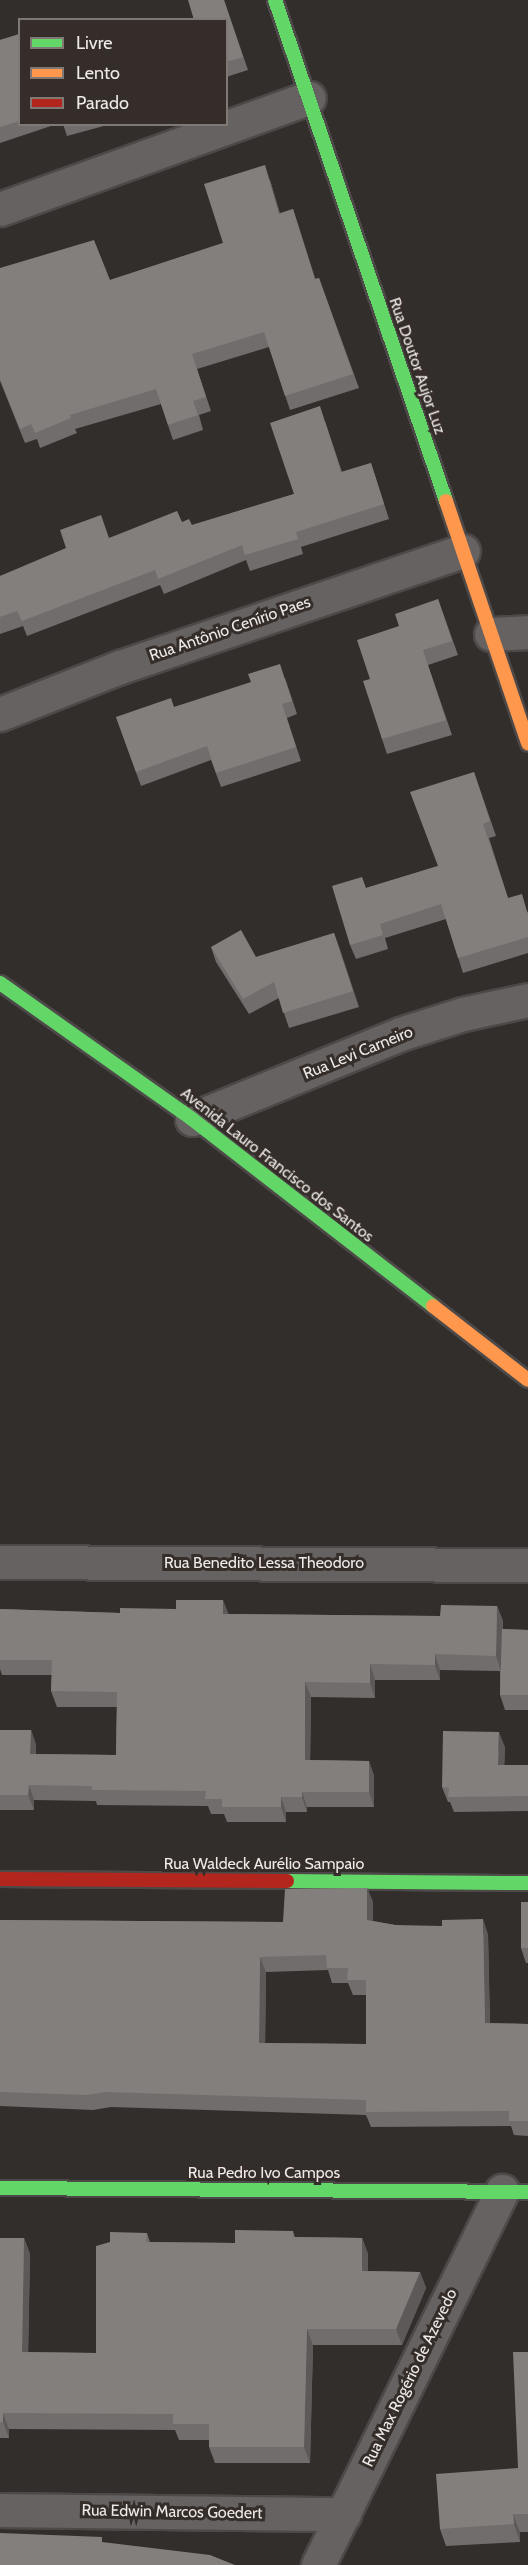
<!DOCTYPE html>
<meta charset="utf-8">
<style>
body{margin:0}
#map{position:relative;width:528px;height:2565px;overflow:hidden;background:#322e2c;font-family:Cabin,sans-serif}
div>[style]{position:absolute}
.roads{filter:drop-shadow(2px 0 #4d4948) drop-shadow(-2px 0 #4d4948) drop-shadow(0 2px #4d4948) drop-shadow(0 -2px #4d4948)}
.street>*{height:33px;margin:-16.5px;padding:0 16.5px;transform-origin:16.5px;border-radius:16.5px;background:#656261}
.fast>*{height:14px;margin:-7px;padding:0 7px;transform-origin:7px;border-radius:7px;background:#63d668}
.slow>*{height:14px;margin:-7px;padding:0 7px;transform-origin:7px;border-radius:7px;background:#ff974d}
.jam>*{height:14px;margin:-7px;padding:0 7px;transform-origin:7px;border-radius:7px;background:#b3261e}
.wall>*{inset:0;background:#716d6c}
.shaded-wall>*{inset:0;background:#5c5958}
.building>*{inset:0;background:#837f7d}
span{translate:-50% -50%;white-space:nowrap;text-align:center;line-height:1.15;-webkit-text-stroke:6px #352d29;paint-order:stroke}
.street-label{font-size:16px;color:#efe9e7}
.legend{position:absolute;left:18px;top:18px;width:210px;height:108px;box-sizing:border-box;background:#352d29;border:2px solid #7f7875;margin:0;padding:8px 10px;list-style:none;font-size:18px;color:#efe9e7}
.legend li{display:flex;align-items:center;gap:12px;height:30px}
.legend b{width:30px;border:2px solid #7f7875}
</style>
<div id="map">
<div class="roads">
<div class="street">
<i style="left:0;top:209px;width:328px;rotate:-19.8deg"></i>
<i style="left:491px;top:634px;width:37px;rotate:-3deg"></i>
<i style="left:0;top:714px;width:129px;rotate:-21.4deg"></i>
<i style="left:120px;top:667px;width:362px;rotate:-18.7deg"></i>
<i style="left:192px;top:1119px;width:225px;rotate:-22.2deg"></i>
<i style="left:400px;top:1034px;width:66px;rotate:-17.6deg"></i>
<i style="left:463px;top:1014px;width:66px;rotate:-12.2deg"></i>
<i style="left:0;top:1562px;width:528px;rotate:0.33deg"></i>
<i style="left:0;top:2510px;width:344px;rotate:0.7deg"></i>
<i style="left:318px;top:2565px;width:417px;rotate:-63.8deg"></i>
</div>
<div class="fast">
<i style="left:275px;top:0;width:529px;rotate:71.15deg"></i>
<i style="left:0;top:983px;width:235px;rotate:35.3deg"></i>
<i style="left:192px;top:1119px;width:305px;rotate:37.8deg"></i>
<i style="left:287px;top:1881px;width:241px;rotate:0.5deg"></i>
<i style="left:0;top:2188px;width:528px;rotate:0.43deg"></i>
</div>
<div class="slow">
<i style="left:446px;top:501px;width:256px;rotate:71.3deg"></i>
<i style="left:433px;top:1306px;width:120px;rotate:37.9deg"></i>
</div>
<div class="jam">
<i style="left:0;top:1879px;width:287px;rotate:0.4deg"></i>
</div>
</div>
<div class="wall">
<i style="clip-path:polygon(224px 0,248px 70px,226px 77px,226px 20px)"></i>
<i style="clip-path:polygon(20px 35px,20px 124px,51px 124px,51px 126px,0 143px,0 40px)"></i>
<i style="clip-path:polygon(63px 124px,111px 124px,67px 136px)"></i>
<i style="clip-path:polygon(270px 180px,280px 213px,293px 209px,315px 279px,319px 278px,359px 388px,290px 410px,269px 347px,197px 369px,211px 411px,199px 415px,203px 430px,173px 440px,161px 404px,75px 429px,77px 433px,40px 448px,37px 439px,25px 443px,0 381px,0 268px,110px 280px,223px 243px)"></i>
<i style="clip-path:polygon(325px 421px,342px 472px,371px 463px,389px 519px,301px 547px,303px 554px,250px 571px,246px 560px,164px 594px,160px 585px,27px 636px,23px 626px,0 634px,0 576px,109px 538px,182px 522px,192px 525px,294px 494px)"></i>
<i style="clip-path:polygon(438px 599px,458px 655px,428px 665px,452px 735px,387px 754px,382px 739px,370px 679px,399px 626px)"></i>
<i style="clip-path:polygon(285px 678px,297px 714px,287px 718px,301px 761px,221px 787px,211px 760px,141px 786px,116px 717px,174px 707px)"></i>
<i style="clip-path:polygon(474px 772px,496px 836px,489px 838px,508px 898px,528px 912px,528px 953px,463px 973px,446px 919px,385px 938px,388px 949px,356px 959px,350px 945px,366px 888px,438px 866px)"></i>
<i style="clip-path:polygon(334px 933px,359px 1007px,289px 1028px,279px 998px,249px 1014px,216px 962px,211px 947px,256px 957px)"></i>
<i style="clip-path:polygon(497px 1606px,503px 1621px,503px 1629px,528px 1630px,528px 1710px,505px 1710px,500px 1695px,500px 1671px,440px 1670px,440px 1680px,375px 1680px,375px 1698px,311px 1697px,310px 1760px,369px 1761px,374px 1776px,374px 1807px,307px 1807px,307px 1812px,286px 1812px,286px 1822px,227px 1822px,224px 1814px,211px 1814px,208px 1806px,97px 1805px,96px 1801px,34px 1800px,34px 1810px,0 1810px,0 1730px,31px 1730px,36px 1745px,36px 1754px,116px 1755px,117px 1707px,57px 1707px,51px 1691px,52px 1675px,2px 1675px,0 1669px,0 1609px,120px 1613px,440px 1616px)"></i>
<i style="clip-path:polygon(505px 1747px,504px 1765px,528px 1765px,528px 1811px,454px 1812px,450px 1802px,448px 1802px,442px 1787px)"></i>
<i style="clip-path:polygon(evenodd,367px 1888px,373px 1902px,373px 1921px,395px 1925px,488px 1934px,490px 2023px,528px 2024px,528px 2136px,514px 2135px,511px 2126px,371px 2127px,366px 2115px,111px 2107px,93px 2110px,0 2106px,0 1920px,283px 1922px,367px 1888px,328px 1970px,332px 1983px,348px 1983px,353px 1995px,366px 1995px,366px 2044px,265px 2043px,266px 1972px,328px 1970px)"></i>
<i style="clip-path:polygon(528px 1902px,528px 1963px,526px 1963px,521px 1948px)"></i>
<i style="clip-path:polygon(293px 2231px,295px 2237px,362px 2238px,368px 2254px,368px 2271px,420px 2272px,426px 2288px,402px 2345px,313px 2345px,310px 2463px,215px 2463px,209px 2447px,209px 2440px,179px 2440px,175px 2430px,9px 2429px,9px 2438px,0 2438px,0 2238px,24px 2238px,30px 2254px,28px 2352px,96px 2353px,147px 2233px,150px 2242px,235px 2243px)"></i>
<i style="clip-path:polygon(528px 2352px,528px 2532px,520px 2532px,520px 2542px,446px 2546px,440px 2529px,518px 2468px)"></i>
</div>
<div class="shaded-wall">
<i style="clip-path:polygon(265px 165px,270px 180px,284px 228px,279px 214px)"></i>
<i style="clip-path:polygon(293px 209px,298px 224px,320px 293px,315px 279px)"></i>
<i style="clip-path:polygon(334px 933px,340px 949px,359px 1007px,353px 991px)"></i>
<i style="clip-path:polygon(223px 1600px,229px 1615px,223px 1614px)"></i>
<i style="clip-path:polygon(497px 1606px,503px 1621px,501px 1671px,496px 1656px)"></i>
<i style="clip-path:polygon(435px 1654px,440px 1670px,440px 1680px,435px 1665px)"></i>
<i style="clip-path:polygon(370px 1664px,375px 1680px,375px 1698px,370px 1683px)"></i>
<i style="clip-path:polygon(305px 1682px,311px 1697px,310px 1775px,305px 1760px)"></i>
<i style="clip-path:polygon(31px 1730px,36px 1745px,35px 1769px,30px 1754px)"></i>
<i style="clip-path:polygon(499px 1732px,505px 1747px,504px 1780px,498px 1765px)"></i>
<i style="clip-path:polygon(369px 1761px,374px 1776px,374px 1807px,369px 1792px)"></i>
<i style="clip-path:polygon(29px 1785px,34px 1800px,34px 1810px,28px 1795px)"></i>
<i style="clip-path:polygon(302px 1792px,307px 1807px,307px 1812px,302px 1797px)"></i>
<i style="clip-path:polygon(281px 1797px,286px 1812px,286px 1822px,281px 1807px)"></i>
<i style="clip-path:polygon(367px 1888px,373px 1902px,373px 1935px,367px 1920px)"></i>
<i style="clip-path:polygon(483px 1919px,488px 1934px,490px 2038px,485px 2023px)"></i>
<i style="clip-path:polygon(260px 1957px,266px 1972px,265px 2058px,259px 2043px)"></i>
<i style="clip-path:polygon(24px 2238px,30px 2254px,28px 2368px,22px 2352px)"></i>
<i style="clip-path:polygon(362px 2238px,368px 2254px,368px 2287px,362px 2271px)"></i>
<i style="clip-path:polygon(420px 2272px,426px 2288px,402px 2345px,396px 2329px)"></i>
<i style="clip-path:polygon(307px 2329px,313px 2345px,310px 2463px,304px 2447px)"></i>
<i style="clip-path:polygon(3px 2413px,9px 2429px,9px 2438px,3px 2422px)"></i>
<i style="clip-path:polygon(513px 2514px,520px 2532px,520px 2542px,514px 2524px)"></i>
</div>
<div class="building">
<i style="clip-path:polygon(188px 0,224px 0,243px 57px,226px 62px,226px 20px,194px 20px)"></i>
<i style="clip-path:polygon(19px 34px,20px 121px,0 127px,0 40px)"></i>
<i style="clip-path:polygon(265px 165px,279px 214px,293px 209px,315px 279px,319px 278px,353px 374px,285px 396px,264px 332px,192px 354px,206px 397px,193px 401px,198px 415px,168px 425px,156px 389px,70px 415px,71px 418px,35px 433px,31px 424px,20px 429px,0 379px,0 268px,94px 240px,110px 280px,223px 243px,204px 184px)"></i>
<i style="clip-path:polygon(320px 406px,341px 472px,371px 463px,384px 504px,296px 532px,298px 539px,245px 555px,242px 545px,158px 579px,155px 570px,22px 621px,17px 611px,0 617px,0 576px,66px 548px,60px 530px,101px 515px,109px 538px,177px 511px,182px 522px,189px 519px,192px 525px,294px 494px,270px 423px)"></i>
<i style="clip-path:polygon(438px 599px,452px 641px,423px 650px,446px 720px,382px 739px,363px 681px,370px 679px,357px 640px,399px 626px,395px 614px)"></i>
<i style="clip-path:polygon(280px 664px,292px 701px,282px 704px,296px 747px,216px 773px,207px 746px,136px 772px,116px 717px,171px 698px,174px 707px,251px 682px,248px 674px)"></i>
<i style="clip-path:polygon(474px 772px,490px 821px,483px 824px,508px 898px,522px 894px,528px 915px,528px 937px,458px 958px,441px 904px,380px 924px,383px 935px,350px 945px,332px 886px,362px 877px,366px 888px,438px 866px,410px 792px)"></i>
<i style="clip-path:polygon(241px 930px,256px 957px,334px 933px,353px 991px,283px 1013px,274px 982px,243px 999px,211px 947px)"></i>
<i style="clip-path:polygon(176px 1600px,223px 1600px,223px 1614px,440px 1616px,441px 1605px,497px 1606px,496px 1656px,435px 1654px,435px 1665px,370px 1664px,370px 1683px,305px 1682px,305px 1760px,369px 1761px,369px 1792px,302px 1792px,302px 1797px,281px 1797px,281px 1807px,222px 1807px,222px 1799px,205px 1799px,206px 1791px,92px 1790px,92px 1786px,29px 1785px,28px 1795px,0 1795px,0 1730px,31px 1730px,30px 1754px,116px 1755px,117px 1692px,51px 1691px,52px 1660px,0 1660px,0 1609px,120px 1613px,120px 1608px,176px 1609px)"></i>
<i style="clip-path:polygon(502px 1629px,528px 1630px,528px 1695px,500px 1695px)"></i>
<i style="clip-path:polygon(443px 1731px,499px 1732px,498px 1765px,528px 1765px,528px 1796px,448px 1797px,449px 1788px,442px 1787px)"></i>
<i style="clip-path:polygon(evenodd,367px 1888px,367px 1920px,395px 1925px,442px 1926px,442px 1920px,483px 1919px,485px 2023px,528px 2024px,528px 2121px,509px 2121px,509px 2111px,366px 2112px,366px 2100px,106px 2092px,87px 2095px,0 2092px,0 1920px,283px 1922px,285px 1889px,367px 1888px,326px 1955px,327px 1968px,348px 1968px,347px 1980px,366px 1980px,366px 2044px,259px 2043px,260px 1957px,326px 1955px)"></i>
<i style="clip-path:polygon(521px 1902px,528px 1902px,528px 1948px,521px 1948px)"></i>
<i style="clip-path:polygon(235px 2230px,293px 2231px,293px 2237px,362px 2238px,362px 2271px,420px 2272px,396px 2329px,307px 2329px,304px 2447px,209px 2447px,209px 2424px,173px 2424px,173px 2414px,3px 2413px,3px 2422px,0 2422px,0 2238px,24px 2238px,22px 2352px,96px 2353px,96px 2246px,110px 2242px,110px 2232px,147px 2233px,146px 2242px,235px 2243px)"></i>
<i style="clip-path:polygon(513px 2352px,528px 2352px,528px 2514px,513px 2514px,514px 2524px,440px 2529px,436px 2474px,518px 2468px)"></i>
<i style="clip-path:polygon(0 2533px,102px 2537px,102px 2542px,210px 2555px,235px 2565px,0 2565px)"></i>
</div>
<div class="street-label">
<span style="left:417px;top:366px;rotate:71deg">Rua Doutor Aujor Luz</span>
<span style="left:230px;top:629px;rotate:-19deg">Rua Antônio Cenírio Paes</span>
<span style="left:358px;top:1053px;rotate:-22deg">Rua Levi Carneiro</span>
<span style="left:277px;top:1165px;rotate:38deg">Avenida Lauro Francisco dos Santos</span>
<span style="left:264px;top:1563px">Rua Benedito Lessa Theodoro</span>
<span style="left:264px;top:1864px">Rua Waldeck Aurélio Sampaio</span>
<span style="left:264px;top:2173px">Rua Pedro Ivo Campos</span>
<span style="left:410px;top:2378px;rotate:-64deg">Rua Max Rogério de Azevedo</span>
<span style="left:172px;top:2512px;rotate:1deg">Rua Edwin Marcos Goedert</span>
</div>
<ul class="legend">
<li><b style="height:8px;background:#63d668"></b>Livre</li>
<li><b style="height:8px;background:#ff974d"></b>Lento</li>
<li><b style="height:8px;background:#b3261e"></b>Parado</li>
</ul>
</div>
